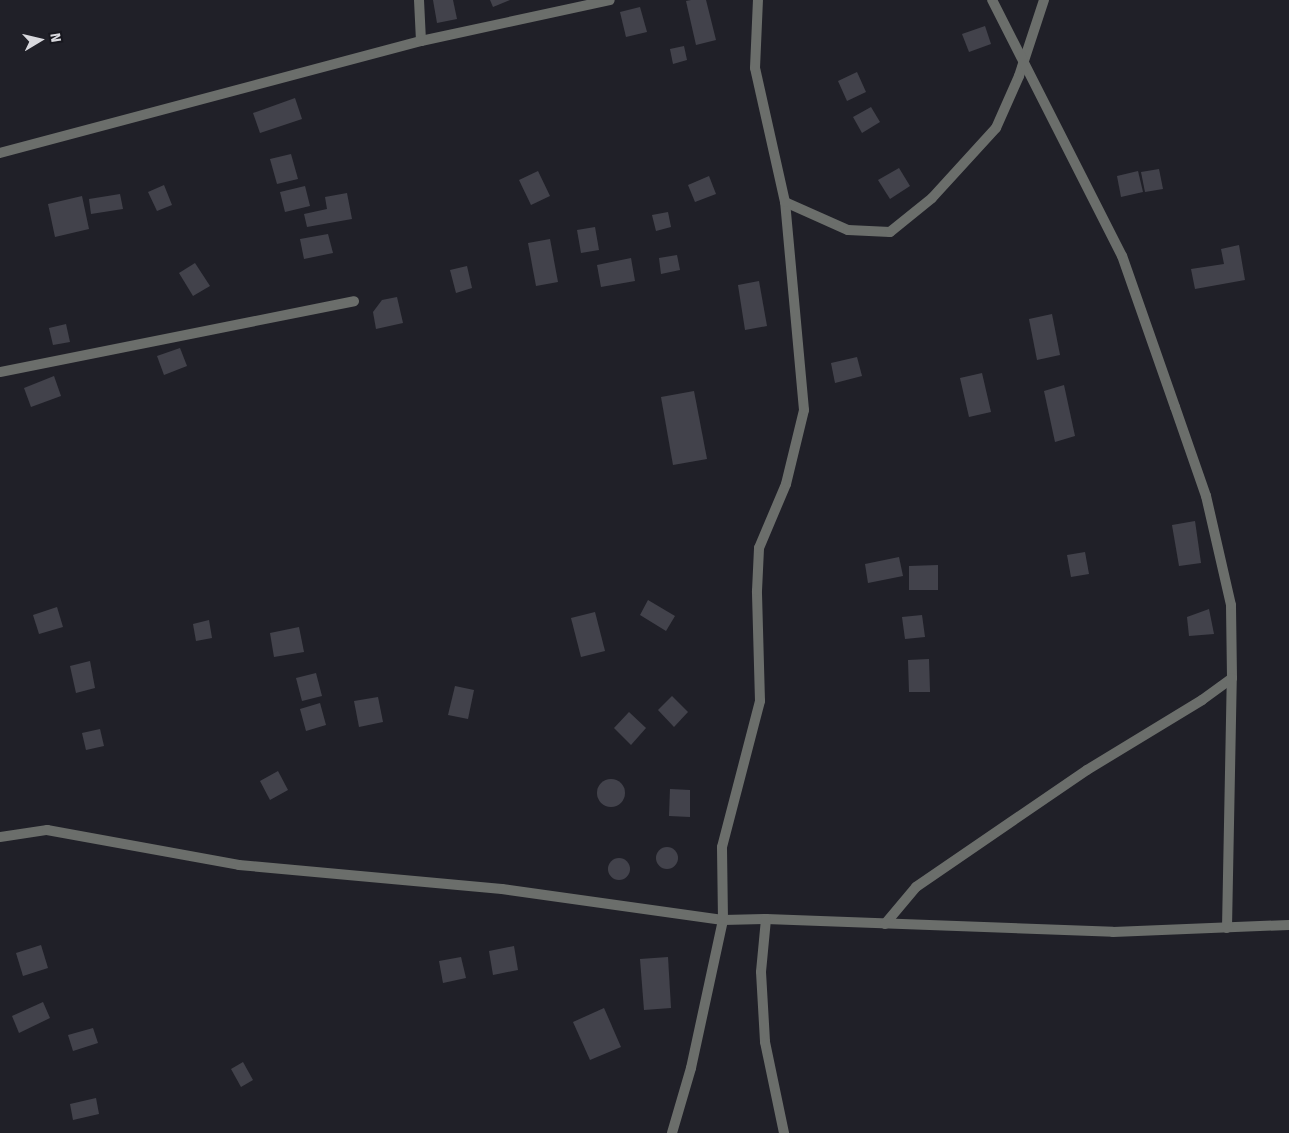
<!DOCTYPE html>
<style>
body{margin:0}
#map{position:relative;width:1289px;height:1133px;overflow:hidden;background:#202028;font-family:"Fira Sans",sans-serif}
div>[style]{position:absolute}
.building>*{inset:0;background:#42424b}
.round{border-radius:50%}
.street>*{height:10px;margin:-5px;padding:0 5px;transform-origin:5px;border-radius:5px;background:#6b6e6b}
span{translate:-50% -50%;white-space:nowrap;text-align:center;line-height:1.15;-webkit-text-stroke:4.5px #17171e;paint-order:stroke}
.north{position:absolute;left:15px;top:15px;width:50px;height:50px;-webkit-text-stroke:4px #17171e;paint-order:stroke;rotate:81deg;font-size:14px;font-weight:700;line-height:20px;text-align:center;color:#d9d9de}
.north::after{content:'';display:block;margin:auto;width:18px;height:22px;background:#d9d9de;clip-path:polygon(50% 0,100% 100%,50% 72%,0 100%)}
</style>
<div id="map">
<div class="building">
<i style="clip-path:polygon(433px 0,453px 0,457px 19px,437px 23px)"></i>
<i style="clip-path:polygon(490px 0,510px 0,493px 7px)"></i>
<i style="clip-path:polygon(691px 0,706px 0,716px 40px,696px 45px,686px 1px)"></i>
<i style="clip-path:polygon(640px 7px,647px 32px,626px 37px,620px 12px)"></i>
<i style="clip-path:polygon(985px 26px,991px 44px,969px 52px,962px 34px)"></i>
<i style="clip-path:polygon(684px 46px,687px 60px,673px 64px,670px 49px)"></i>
<i style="clip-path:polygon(857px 72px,866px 92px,847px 101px,838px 81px)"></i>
<i style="clip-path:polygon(295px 98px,302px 119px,260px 133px,253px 113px)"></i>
<i style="clip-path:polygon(871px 107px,880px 122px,862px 133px,853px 117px)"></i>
<i style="clip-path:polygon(291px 154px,298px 179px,277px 184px,270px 159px)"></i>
<i style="clip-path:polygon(899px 168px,910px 186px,890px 199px,878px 180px)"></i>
<i style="clip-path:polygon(1159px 169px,1163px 189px,1145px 192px,1141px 172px)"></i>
<i style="clip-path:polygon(538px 171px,550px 196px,531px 205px,519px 180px)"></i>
<i style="clip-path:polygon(1138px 171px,1143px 192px,1121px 197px,1117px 176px)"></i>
<i style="clip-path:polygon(709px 176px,716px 194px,695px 202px,688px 185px)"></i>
<i style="clip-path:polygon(164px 185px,172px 205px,157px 211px,148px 192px)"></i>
<i style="clip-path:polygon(305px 186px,310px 206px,285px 212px,280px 192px)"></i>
<i style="clip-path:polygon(347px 193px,352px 219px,307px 227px,304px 214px,327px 209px,325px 197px)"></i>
<i style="clip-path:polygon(120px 194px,123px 209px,91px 214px,89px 199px)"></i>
<i style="clip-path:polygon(82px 196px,89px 229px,55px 237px,48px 204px)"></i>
<i style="clip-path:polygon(668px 212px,671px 227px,656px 231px,652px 215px)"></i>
<i style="clip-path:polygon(595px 227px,599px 250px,581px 253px,577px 230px)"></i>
<i style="clip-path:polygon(328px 234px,333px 253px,304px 259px,300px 239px)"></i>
<i style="clip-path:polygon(550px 239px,558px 282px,536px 286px,528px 243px)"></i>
<i style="clip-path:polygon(1239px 245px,1245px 280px,1195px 289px,1191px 269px,1224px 264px,1221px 249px)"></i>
<i style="clip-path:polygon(677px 255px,680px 270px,661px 274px,659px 258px)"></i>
<i style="clip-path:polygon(631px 258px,635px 281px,601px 287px,597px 265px)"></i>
<i style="clip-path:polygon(195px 263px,210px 286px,193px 296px,179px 273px)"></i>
<i style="clip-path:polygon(467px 266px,472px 288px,456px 293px,450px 270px)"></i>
<i style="clip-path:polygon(759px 281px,767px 326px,745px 330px,738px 285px)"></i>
<i style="clip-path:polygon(397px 297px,403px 323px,376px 329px,373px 312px,382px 300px)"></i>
<i style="clip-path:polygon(1052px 314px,1060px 355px,1037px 360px,1029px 319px)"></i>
<i style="clip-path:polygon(66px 324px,70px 342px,53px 345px,49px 328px)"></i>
<i style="clip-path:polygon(180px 348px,187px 366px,164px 375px,157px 356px)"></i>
<i style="clip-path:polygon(857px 357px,862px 376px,835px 383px,831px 363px)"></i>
<i style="clip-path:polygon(982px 373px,991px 412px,969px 417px,960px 378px)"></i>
<i style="clip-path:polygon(54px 376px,61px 396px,31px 407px,24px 388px)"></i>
<i style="clip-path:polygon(1064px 385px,1075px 436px,1055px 442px,1044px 391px)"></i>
<i style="clip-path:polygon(694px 391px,707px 459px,673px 465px,661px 397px)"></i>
<i style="clip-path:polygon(1195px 521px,1201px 563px,1179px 566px,1172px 525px)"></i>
<i style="clip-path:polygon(1085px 552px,1089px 574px,1071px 577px,1067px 555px)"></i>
<i style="clip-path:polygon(899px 557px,903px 576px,868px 583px,865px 564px)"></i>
<i style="clip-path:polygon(938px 565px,938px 590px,909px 590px,909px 566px)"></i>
<i style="clip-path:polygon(648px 600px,675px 616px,666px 631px,640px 615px)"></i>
<i style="clip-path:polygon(57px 607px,63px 627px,39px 634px,33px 615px)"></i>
<i style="clip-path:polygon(1209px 609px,1214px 634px,1189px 636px,1187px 617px)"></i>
<i style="clip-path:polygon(595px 612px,605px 651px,581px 657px,571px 618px)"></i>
<i style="clip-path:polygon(922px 615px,925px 637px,905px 639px,902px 617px)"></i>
<i style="clip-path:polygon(209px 620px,212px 638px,196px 641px,193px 624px)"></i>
<i style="clip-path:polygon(299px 627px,304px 652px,274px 657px,270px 633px)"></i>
<i style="clip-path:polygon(929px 659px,930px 692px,909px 692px,908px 660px)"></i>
<i style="clip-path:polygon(90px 661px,95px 688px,76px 693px,70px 666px)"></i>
<i style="clip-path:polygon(316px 673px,322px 696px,302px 701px,296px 678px)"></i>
<i style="clip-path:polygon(455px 686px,474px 690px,468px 719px,448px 715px)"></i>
<i style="clip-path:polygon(672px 696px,688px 712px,674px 727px,658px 710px)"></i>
<i style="clip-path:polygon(378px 697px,383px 722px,359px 727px,354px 701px)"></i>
<i style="clip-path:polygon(320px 703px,326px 725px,306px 731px,300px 709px)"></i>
<i style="clip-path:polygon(629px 712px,646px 728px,631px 745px,614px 728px)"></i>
<i style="clip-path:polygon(100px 729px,104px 746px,86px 750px,82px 733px)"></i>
<i style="clip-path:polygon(278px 771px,288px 790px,270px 800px,260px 781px)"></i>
<i class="round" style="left:597px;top:779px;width:28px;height:28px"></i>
<i style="clip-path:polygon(670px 789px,690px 790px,690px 817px,669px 816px)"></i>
<i class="round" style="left:656px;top:847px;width:22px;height:22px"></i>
<i class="round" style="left:608px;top:858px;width:22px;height:22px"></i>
<i style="clip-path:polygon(41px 945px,48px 968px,23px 976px,16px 953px)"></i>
<i style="clip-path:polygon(514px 946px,518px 970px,493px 975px,489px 951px)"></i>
<i style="clip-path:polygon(461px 957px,466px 978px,443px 983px,439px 961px)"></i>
<i style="clip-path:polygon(668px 957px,671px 1008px,644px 1010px,640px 959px)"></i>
<i style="clip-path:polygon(43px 1002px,50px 1018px,19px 1033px,12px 1016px)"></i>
<i style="clip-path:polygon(604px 1008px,621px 1047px,590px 1060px,573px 1022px)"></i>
<i style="clip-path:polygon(93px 1028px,98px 1043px,73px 1051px,68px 1035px)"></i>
<i style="clip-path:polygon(243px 1062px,253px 1080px,241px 1087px,231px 1069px)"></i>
<i style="clip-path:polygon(96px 1098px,99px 1114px,73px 1120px,70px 1104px)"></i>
</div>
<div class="street">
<i style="left:419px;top:0;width:41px;rotate:87.2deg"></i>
<i style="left:0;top:153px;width:436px;rotate:-14.9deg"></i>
<i style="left:421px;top:41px;width:193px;rotate:-12.2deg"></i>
<i style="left:785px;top:202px;width:69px;rotate:24deg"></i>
<i style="left:848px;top:230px;width:42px;rotate:2.7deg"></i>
<i style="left:890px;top:232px;width:54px;rotate:-39deg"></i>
<i style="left:932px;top:198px;width:95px;rotate:-47.6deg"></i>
<i style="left:996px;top:128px;width:57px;rotate:-66.1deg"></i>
<i style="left:1019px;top:76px;width:80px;rotate:-71.8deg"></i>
<i style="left:0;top:372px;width:361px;rotate:-11.3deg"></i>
<i style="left:0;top:837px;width:48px;rotate:-8.5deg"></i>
<i style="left:47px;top:830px;width:195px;rotate:10.3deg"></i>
<i style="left:239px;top:865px;width:264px;rotate:5.2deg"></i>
<i style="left:502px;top:889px;width:223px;rotate:8deg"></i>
<i style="left:723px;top:920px;width:43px;rotate:-1.3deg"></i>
<i style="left:766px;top:919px;width:347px;rotate:2.1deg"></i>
<i style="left:1113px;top:932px;width:176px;rotate:-2.3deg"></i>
<i style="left:766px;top:919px;width:53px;rotate:95.4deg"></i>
<i style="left:761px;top:972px;width:70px;rotate:86.7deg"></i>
<i style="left:765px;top:1042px;width:93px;rotate:78.2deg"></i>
<i style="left:885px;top:924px;width:48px;rotate:-50deg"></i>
<i style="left:916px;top:887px;width:207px;rotate:-34.4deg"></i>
<i style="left:1087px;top:770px;width:135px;rotate:-31.3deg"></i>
<i style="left:1202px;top:700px;width:37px;rotate:-36deg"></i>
<i style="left:1232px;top:678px;width:73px;rotate:-90.8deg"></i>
<i style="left:1231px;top:605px;width:112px;rotate:-102.9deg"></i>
<i style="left:1206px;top:496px;width:94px;rotate:-109.2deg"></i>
<i style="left:1175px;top:407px;width:160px;rotate:-109.3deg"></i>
<i style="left:1122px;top:256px;width:287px;rotate:-116.9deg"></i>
<i style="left:1227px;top:928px;width:250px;rotate:-88.9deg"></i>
<i style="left:672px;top:1133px;width:68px;rotate:-73.7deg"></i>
<i style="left:691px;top:1068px;width:151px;rotate:-77.8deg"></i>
<i style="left:723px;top:920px;width:73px;rotate:-90.8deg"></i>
<i style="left:722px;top:847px;width:151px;rotate:-75.4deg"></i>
<i style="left:760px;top:701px;width:110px;rotate:-91.6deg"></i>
<i style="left:757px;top:591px;width:43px;rotate:-87.3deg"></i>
<i style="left:759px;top:548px;width:69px;rotate:-67.1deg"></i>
<i style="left:786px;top:484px;width:76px;rotate:-76.3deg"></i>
<i style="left:804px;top:410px;width:209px;rotate:-95.2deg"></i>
<i style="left:785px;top:202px;width:137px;rotate:-102.6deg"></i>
<i style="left:755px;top:68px;width:68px;rotate:-87.5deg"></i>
</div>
<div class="north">N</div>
</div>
